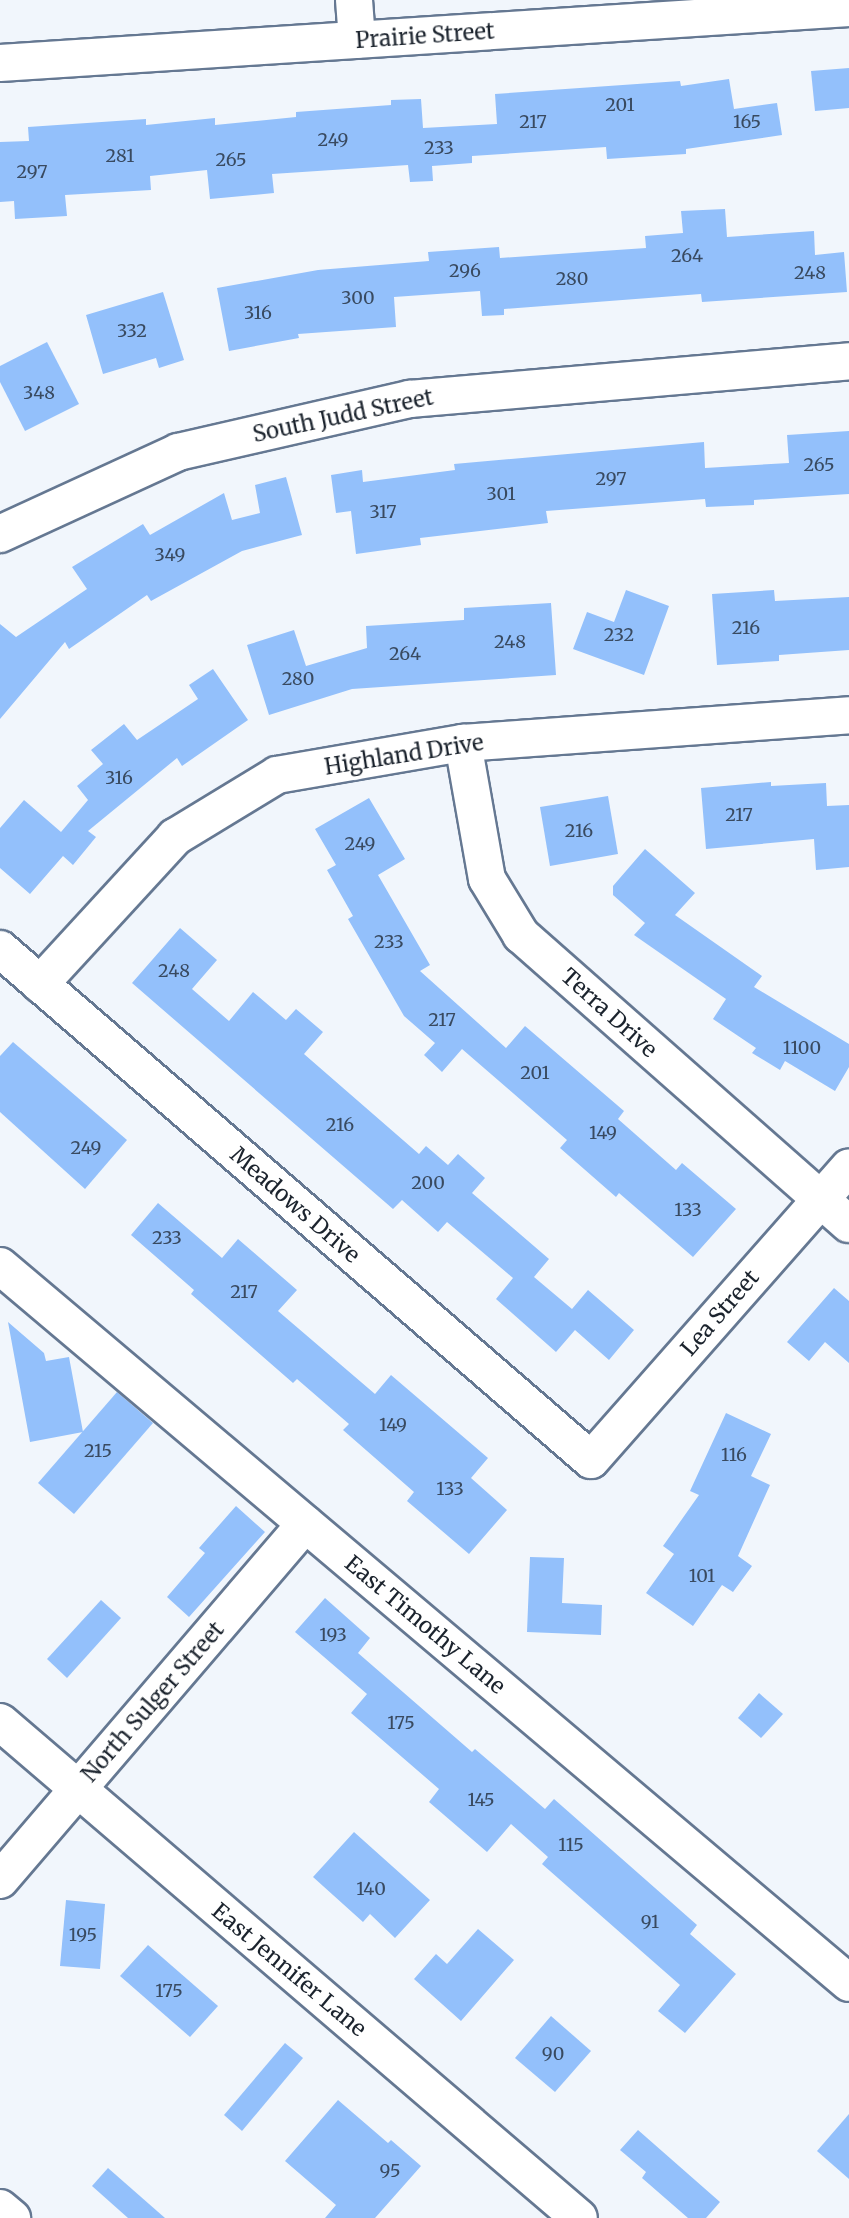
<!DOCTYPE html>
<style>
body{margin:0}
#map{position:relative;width:849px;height:2218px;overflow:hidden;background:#f1f6fc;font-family:Merriweather,serif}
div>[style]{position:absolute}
.building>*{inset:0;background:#93c0fb}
.roads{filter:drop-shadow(2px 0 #657892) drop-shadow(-2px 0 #657892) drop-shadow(0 2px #657892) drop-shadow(0 -2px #657892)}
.street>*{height:36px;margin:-18px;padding:0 18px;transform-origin:18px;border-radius:18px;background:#fff}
span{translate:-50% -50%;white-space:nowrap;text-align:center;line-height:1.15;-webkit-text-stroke:7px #fff;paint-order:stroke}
.number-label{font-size:18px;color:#394a60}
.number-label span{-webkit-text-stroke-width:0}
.street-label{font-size:22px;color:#1b232d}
</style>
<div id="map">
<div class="building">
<i style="clip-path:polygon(849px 68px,849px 108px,815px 111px,811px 71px)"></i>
<i style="clip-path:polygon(729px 79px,734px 109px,777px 103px,782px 135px,686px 149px,686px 154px,607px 159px,606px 147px,472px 156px,472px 163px,432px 166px,433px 181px,410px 182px,408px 165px,272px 174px,274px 193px,210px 199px,207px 170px,150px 176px,151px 190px,65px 195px,67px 216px,15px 219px,14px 201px,0 202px,0 142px,29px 141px,28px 127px,146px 119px,146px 125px,215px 118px,215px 125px,296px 117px,296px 112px,391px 105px,391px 100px,421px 99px,423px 128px,497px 124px,495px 94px,680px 81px,681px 86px)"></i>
<i style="clip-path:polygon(725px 209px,727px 237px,814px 231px,815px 255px,844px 252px,847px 292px,702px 302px,701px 294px,504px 309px,504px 315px,482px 316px,480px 291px,394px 297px,396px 327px,298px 334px,299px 338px,229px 351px,217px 288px,318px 270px,429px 261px,428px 252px,499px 247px,500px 258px,646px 248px,645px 236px,683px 233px,681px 211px)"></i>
<i style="clip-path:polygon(163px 292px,184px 360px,159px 368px,156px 358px,103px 374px,86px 315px)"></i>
<i style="clip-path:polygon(47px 342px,79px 404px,25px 431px,0 382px,0 366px)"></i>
<i style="clip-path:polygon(849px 431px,849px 494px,754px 500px,754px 505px,706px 507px,705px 499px,546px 511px,548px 523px,420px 538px,421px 545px,356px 554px,351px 511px,336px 513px,331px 475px,362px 470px,363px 482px,455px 470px,454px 464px,704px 442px,705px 468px,789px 463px,787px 435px)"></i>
<i style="clip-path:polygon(286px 477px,302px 535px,242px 551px,151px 601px,147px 595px,69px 649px,65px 642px,0 719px,0 624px,16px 637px,87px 589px,72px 567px,143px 524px,150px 535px,224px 493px,232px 520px,260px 513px,255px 485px)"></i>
<i style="clip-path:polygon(626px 590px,669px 606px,644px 675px,573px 649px,587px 612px,614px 622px)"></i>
<i style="clip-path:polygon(774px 590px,775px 601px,849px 597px,849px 650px,779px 655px,779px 661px,717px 665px,712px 594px)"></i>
<i style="clip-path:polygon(551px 603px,556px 675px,352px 689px,269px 715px,247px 645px,294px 630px,306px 666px,367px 648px,366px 626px,464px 620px,464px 608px)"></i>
<i style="clip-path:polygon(213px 669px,248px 720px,182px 766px,177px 758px,88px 831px,96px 837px,73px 865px,63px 856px,30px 894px,0 868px,0 828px,24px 800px,61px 832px,88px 800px,77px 786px,103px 764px,91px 750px,124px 724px,137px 740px,198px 699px,189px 685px)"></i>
<i style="clip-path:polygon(771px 782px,771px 786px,826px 783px,827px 806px,849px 805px,849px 867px,816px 870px,814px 839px,706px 849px,701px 788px)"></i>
<i style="clip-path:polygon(608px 796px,618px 854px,550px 866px,540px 807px)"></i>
<i style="clip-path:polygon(369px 798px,405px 859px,378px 875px,430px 965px,420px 971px,506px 1048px,525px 1026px,624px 1111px,618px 1119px,676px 1170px,682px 1163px,736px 1209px,693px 1257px,619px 1193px,616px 1197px,560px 1148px,567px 1140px,462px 1049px,442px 1072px,424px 1055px,435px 1043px,404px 1016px,348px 919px,353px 916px,327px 870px,336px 865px,315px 829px)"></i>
<i style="clip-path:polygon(645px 849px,695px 893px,675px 915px,762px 976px,754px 987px,849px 1044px,849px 1067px,835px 1091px,785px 1061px,780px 1070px,752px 1053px,756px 1048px,713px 1019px,726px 999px,634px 935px,645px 923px,613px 895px,613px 886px)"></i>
<i style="clip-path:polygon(180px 928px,217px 960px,192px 989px,229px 1021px,253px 992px,286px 1020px,296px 1009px,323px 1032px,304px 1054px,419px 1154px,426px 1146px,448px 1165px,458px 1154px,485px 1178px,472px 1193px,549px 1259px,534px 1277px,572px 1309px,588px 1290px,634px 1330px,609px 1360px,575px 1330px,556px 1352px,496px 1299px,513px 1278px,447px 1222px,438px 1232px,402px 1200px,393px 1209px,132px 983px)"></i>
<i style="clip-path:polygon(13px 1042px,127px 1140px,85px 1189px,0 1112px,0 1056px)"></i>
<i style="clip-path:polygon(158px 1203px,222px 1258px,238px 1239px,297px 1290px,278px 1311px,375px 1394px,391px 1375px,488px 1458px,471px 1478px,507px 1510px,469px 1554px,407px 1501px,414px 1492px,343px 1430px,349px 1424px,297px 1379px,293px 1383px,191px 1294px,194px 1290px,131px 1235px)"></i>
<i style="clip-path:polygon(834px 1288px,849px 1301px,849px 1363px,825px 1342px,809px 1361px,787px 1342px)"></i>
<i style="clip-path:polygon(8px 1322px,44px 1353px,46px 1361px,69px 1357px,83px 1432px,30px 1442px)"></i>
<i style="clip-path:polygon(117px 1392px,153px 1423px,74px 1514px,38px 1483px)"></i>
<i style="clip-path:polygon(726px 1413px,771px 1434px,751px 1476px,770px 1485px,738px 1556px,752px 1566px,733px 1592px,722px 1585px,693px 1626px,646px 1593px,674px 1554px,663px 1546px,699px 1495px,690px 1491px)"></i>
<i style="clip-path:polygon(236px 1506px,265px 1532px,189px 1617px,167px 1597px,205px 1553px,199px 1548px)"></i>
<i style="clip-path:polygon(530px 1557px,564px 1558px,562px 1603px,602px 1605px,601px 1635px,527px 1632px)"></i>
<i style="clip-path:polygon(325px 1598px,370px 1638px,358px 1653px,472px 1752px,475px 1749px,545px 1809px,554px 1799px,697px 1925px,690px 1934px,736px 1974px,685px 2033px,658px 2011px,680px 1985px,542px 1864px,548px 1857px,511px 1824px,487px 1852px,429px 1802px,439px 1789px,351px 1713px,367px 1694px,295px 1632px)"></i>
<i style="clip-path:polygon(101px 1600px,121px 1618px,67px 1678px,47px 1659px)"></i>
<i style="clip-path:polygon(759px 1693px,783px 1714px,761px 1738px,738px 1718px)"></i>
<i style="clip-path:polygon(354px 1832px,430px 1900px,395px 1938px,370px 1914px,363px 1922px,313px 1877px)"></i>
<i style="clip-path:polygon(66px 1900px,105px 1904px,100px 1969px,60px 1966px)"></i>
<i style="clip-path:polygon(478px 1929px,514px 1960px,461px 2021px,414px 1979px,436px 1954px,447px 1964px)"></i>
<i style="clip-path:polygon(148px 1945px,218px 2006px,190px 2037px,120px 1976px)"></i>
<i style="clip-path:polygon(551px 2016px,591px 2051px,555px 2092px,515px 2058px)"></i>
<i style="clip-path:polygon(285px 2043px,303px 2058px,242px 2131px,224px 2115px)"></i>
<i style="clip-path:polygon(338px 2100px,388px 2143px,391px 2140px,421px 2166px,375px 2218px,325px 2218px,336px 2205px,285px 2161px)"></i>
<i style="clip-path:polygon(849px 2114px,849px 2179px,817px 2151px)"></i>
<i style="clip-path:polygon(638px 2130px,720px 2202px,706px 2218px,688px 2218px,642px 2178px,646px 2172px,620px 2150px)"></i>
<i style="clip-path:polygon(108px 2168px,165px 2218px,128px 2218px,92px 2186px)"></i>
</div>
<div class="roads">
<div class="street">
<i style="left:354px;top:0;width:40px;rotate:85.7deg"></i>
<i style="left:0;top:63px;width:851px;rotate:-3.71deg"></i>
<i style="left:0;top:534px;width:196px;rotate:-24.7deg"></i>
<i style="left:178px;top:452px;width:238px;rotate:-12.9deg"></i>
<i style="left:410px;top:399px;width:441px;rotate:-4.9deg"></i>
<i style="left:463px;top:743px;width:138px;rotate:80deg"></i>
<i style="left:487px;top:879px;width:66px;rotate:58.7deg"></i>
<i style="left:521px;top:935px;width:437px;rotate:41.4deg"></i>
<i style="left:0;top:949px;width:781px;rotate:40.85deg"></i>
<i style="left:591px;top:1460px;width:390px;rotate:-48.6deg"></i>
<i style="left:40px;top:984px;width:200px;rotate:-47.4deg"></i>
<i style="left:175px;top:837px;width:119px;rotate:-31.3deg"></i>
<i style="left:277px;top:775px;width:189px;rotate:-9.8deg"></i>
<i style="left:463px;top:743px;width:387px;rotate:-4.1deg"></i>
<i style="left:0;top:1266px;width:1111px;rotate:40.18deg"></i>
<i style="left:0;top:1722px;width:762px;rotate:40.58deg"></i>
<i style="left:0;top:1880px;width:469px;rotate:-49.4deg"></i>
<i style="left:0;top:2208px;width:16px;rotate:40deg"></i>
</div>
</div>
<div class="number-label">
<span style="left:620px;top:105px">201</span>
<span style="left:533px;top:122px">217</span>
<span style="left:747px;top:122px">165</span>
<span style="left:333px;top:140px">249</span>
<span style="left:439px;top:148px">233</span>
<span style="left:120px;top:156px">281</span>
<span style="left:231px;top:160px">265</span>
<span style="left:32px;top:172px">297</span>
<span style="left:687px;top:256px">264</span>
<span style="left:465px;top:271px">296</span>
<span style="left:810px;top:273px">248</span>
<span style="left:572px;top:279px">280</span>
<span style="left:358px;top:298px">300</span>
<span style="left:258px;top:313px">316</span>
<span style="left:132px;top:331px">332</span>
<span style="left:39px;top:393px">348</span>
<span style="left:819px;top:465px">265</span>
<span style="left:611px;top:479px">297</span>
<span style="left:501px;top:494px">301</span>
<span style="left:383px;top:512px">317</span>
<span style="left:170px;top:555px">349</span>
<span style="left:746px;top:628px">216</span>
<span style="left:619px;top:635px">232</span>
<span style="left:510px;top:642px">248</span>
<span style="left:405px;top:654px">264</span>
<span style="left:298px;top:679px">280</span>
<span style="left:119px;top:778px">316</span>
<span style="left:739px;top:815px">217</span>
<span style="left:579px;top:831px">216</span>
<span style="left:360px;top:844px">249</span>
<span style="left:389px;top:942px">233</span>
<span style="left:174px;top:971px">248</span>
<span style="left:442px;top:1020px">217</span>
<span style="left:802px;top:1048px">1100</span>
<span style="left:535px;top:1073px">201</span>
<span style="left:340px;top:1125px">216</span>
<span style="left:603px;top:1133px">149</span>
<span style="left:86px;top:1148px">249</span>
<span style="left:428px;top:1183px">200</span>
<span style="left:688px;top:1210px">133</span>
<span style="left:167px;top:1238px">233</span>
<span style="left:244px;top:1292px">217</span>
<span style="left:393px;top:1425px">149</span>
<span style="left:98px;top:1451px">215</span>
<span style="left:734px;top:1455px">116</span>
<span style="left:450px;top:1489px">133</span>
<span style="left:702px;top:1576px">101</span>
<span style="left:333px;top:1635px">193</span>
<span style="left:401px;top:1723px">175</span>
<span style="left:481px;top:1800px">145</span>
<span style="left:571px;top:1845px">115</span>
<span style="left:371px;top:1889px">140</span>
<span style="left:650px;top:1922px">91</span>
<span style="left:83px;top:1935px">195</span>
<span style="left:169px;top:1991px">175</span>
<span style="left:553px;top:2054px">90</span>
<span style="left:390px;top:2171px">95</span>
</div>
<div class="street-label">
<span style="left:425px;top:36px;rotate:-4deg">Prairie Street</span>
<span style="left:343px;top:416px;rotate:-12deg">South Judd Street</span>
<span style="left:404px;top:755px;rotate:-9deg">Highland Drive</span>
<span style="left:609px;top:1013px;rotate:42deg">Terra Drive</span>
<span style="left:295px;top:1205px;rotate:41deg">Meadows Drive</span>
<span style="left:720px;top:1313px;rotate:-49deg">Lea Street</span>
<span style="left:425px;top:1625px;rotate:40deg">East Timothy Lane</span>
<span style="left:153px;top:1702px;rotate:-49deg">North Sulger Street</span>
<span style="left:289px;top:1970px;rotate:40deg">East Jennifer Lane</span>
</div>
</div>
